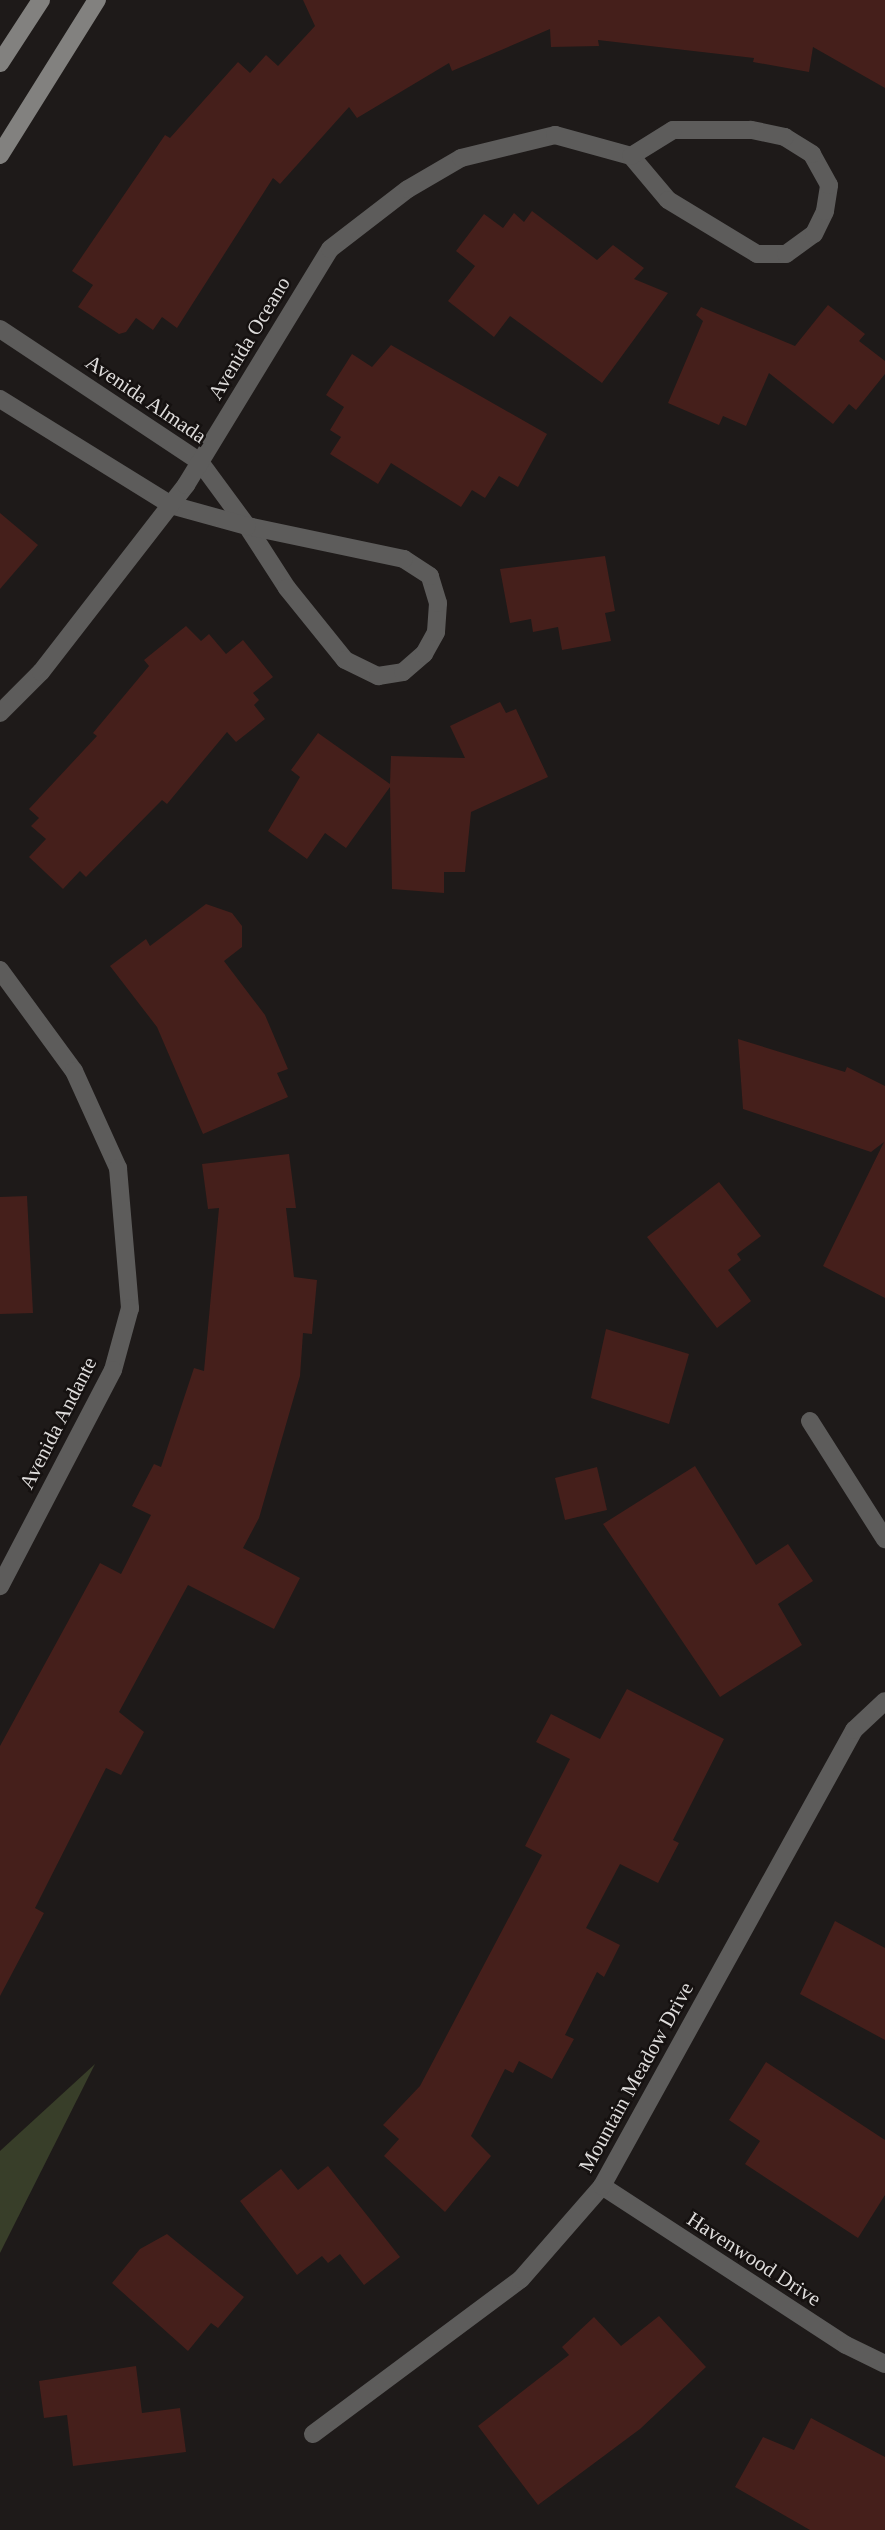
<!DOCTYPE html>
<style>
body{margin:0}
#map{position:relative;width:885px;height:2530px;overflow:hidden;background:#1e1a19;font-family:"Times New Roman",serif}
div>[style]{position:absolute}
.green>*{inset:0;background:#383e29}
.building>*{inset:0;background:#451f1b}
.street>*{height:18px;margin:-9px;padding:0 9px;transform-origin:9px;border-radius:9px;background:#5d5c5b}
.secondary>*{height:18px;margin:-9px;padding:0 9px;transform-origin:9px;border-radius:9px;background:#82817f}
span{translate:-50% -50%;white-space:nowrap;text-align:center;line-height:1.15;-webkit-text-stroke:5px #151110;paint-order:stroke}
.street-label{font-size:21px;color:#dedcdb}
</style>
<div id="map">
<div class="green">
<i style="clip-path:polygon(95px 2064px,0 2253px,0 2151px)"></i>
</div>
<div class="building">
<i style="clip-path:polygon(303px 0,885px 0,885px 88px,813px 47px,809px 72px,753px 62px,754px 58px,598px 40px,599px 46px,551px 47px,550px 29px,452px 71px,449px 63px,357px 118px,349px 107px,280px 184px,273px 178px,177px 328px,162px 317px,153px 330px,136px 318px,126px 332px,119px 334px,78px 307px,93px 285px,72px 271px,165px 135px,170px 138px,238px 62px,250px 73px,266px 55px,278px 66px,315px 26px)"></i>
<i style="clip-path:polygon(532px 211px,597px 260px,613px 245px,644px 268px,634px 279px,668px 293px,602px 383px,510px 316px,494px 337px,448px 301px,475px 266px,456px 251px,484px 214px,503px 228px,514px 213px,524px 222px)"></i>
<i style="clip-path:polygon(828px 305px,865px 334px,859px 341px,885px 361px,885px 374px,856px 410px,849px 404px,833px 424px,769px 373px,746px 426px,723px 416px,719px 425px,668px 403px,703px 321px,696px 315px,701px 307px,795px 346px)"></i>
<i style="clip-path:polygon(391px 345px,547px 434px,518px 487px,499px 476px,485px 498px,472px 490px,461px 507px,391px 463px,378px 484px,330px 454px,341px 437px,330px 430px,344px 407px,326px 395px,352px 354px,372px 367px)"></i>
<i style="clip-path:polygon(0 513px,38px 545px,0 589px)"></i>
<i style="clip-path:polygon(605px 556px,615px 611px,605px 613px,611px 641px,562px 650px,558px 627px,533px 632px,531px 619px,510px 623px,500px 569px)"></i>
<i style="clip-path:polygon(186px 626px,201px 641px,209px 634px,226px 654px,243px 640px,273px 677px,253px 693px,259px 700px,254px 705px,265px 719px,236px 742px,227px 732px,167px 804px,162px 800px,86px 877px,80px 871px,63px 889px,29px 857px,46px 839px,31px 826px,39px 818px,29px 809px,97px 736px,93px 733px,149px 666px,144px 660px)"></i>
<i style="clip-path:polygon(500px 702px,506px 713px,516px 709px,548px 777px,471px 812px,465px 872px,444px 872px,444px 893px,392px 889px,390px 787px,346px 848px,325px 833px,307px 859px,268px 831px,300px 777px,291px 770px,318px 733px,390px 784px,391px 756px,465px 758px,450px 726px)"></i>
<i style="clip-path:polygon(206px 904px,232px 913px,242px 926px,242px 947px,224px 961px,265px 1015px,288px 1069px,277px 1073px,288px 1097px,203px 1134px,157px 1027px,110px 966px,146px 939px,150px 946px)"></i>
<i style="clip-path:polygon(738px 1039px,845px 1072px,847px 1067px,885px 1086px,885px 1298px,823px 1266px,884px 1142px,871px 1152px,743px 1109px)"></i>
<i style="clip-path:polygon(289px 1154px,296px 1208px,286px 1208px,294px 1277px,317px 1280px,312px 1334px,303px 1333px,300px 1376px,259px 1518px,243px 1548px,300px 1578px,274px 1629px,188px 1585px,119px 1712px,144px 1732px,121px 1775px,106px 1768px,35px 1908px,44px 1913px,0 1996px,0 1746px,100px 1563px,121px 1574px,151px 1515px,132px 1506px,154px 1464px,161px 1467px,194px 1368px,204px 1371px,219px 1208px,208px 1209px,202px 1164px)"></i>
<i style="clip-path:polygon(719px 1182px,761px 1236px,737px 1254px,741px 1260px,728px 1270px,751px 1301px,717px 1328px,647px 1237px)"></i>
<i style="clip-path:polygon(27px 1196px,33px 1313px,0 1314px,0 1197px)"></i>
<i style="clip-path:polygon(606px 1329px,689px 1354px,669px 1424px,591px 1398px)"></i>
<i style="clip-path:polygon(695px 1466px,756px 1565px,788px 1544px,813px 1581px,778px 1604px,802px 1645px,720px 1697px,603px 1524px)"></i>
<i style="clip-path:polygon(597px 1467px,607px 1510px,565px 1520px,555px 1478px)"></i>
<i style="clip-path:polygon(627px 1689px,724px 1739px,673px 1840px,679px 1843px,658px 1883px,620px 1864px,586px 1928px,620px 1945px,604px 1977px,597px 1972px,565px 2035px,574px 2039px,552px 2079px,519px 2061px,513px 2073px,505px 2069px,471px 2136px,491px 2156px,445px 2212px,384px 2156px,399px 2139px,383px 2125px,420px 2086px,542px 1855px,525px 1846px,570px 1759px,536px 1742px,551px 1714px,600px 1739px)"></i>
<i style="clip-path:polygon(835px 1921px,885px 1948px,885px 2040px,800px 1994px)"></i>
<i style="clip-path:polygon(766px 2062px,885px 2140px,885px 2195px,858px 2238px,745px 2164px,760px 2141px,729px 2120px)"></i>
<i style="clip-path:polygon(328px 2166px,400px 2257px,364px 2285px,340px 2254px,328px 2263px,322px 2256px,297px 2275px,240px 2201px,281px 2169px,298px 2190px)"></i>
<i style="clip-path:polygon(167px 2234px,244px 2297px,218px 2328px,211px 2323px,188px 2351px,112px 2283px,140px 2249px)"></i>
<i style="clip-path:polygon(659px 2316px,706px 2367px,640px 2429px,538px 2505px,478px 2426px,569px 2355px,562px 2347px,594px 2317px,621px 2346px)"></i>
<i style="clip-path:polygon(136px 2366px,142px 2413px,180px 2408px,186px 2452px,73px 2466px,67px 2415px,44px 2418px,39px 2381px)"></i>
<i style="clip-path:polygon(811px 2418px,885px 2457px,885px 2530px,810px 2530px,735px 2487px,763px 2437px,794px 2450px)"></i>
</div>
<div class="street">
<i style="left:0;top:329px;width:240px;rotate:33.6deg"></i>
<i style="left:200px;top:462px;width:79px;rotate:53.7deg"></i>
<i style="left:247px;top:526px;width:74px;rotate:57.2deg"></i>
<i style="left:287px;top:588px;width:92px;rotate:51.1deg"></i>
<i style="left:345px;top:660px;width:37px;rotate:26deg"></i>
<i style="left:378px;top:676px;width:25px;rotate:-9deg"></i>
<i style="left:403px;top:672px;width:28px;rotate:-41deg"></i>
<i style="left:424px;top:654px;width:25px;rotate:-61deg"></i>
<i style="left:436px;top:632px;width:29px;rotate:-86deg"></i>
<i style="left:438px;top:603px;width:28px;rotate:-107deg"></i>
<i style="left:430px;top:576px;width:31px;rotate:-147deg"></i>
<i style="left:404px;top:559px;width:160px;rotate:-168.1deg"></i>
<i style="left:247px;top:526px;width:79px;rotate:-164.6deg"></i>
<i style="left:171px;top:505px;width:201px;rotate:-148.2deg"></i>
<i style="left:0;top:713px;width:58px;rotate:-45deg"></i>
<i style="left:41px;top:672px;width:237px;rotate:-52.2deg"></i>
<i style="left:186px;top:485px;width:276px;rotate:-58.6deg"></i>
<i style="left:330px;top:249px;width:98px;rotate:-37.6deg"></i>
<i style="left:408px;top:189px;width:61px;rotate:-30.3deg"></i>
<i style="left:461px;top:158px;width:97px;rotate:-13.7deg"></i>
<i style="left:555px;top:135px;width:79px;rotate:15.4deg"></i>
<i style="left:631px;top:156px;width:57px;rotate:49.9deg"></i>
<i style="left:668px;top:200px;width:104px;rotate:31.2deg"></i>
<i style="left:757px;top:254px;width:29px"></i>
<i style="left:786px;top:254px;width:34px;rotate:-36deg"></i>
<i style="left:814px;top:234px;width:25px;rotate:-64deg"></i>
<i style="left:825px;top:211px;width:26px;rotate:-81deg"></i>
<i style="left:829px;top:185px;width:35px;rotate:-119deg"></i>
<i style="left:812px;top:154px;width:32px;rotate:-148deg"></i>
<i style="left:785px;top:137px;width:35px;rotate:-168deg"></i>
<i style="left:751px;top:130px;width:78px;rotate:180deg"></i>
<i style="left:673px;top:130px;width:49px;rotate:148.2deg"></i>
<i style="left:0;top:970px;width:125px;rotate:53.8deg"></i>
<i style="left:74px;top:1071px;width:107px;rotate:65.6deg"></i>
<i style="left:118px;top:1168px;width:141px;rotate:85.1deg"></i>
<i style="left:130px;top:1308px;width:64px;rotate:105.3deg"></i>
<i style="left:113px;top:1370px;width:244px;rotate:117.6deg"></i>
<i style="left:810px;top:1421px;width:140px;rotate:57.6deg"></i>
<i style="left:602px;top:2186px;width:291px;rotate:33.1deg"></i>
<i style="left:846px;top:2345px;width:43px;rotate:26deg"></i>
<i style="left:313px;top:2434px;width:259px;rotate:-36.7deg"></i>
<i style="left:521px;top:2279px;width:123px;rotate:-48.9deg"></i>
<i style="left:602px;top:2186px;width:521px;rotate:-61.07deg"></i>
<i style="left:854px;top:1730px;width:42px;rotate:-43.1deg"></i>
</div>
<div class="secondary">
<i style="left:0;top:63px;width:75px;rotate:-56.9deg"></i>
<i style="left:0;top:155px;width:183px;rotate:-58deg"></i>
</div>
<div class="street-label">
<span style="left:249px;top:338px;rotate:-59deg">Avenida Oceano</span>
<span style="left:146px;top:399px;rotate:34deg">Avenida Almada</span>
<span style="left:58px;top:1423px;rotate:-63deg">Avenida Andante</span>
<span style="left:636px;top:2077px;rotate:-61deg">Mountain Meadow Drive</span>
<span style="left:754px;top:2259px;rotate:33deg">Havenwood Drive</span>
</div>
</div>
